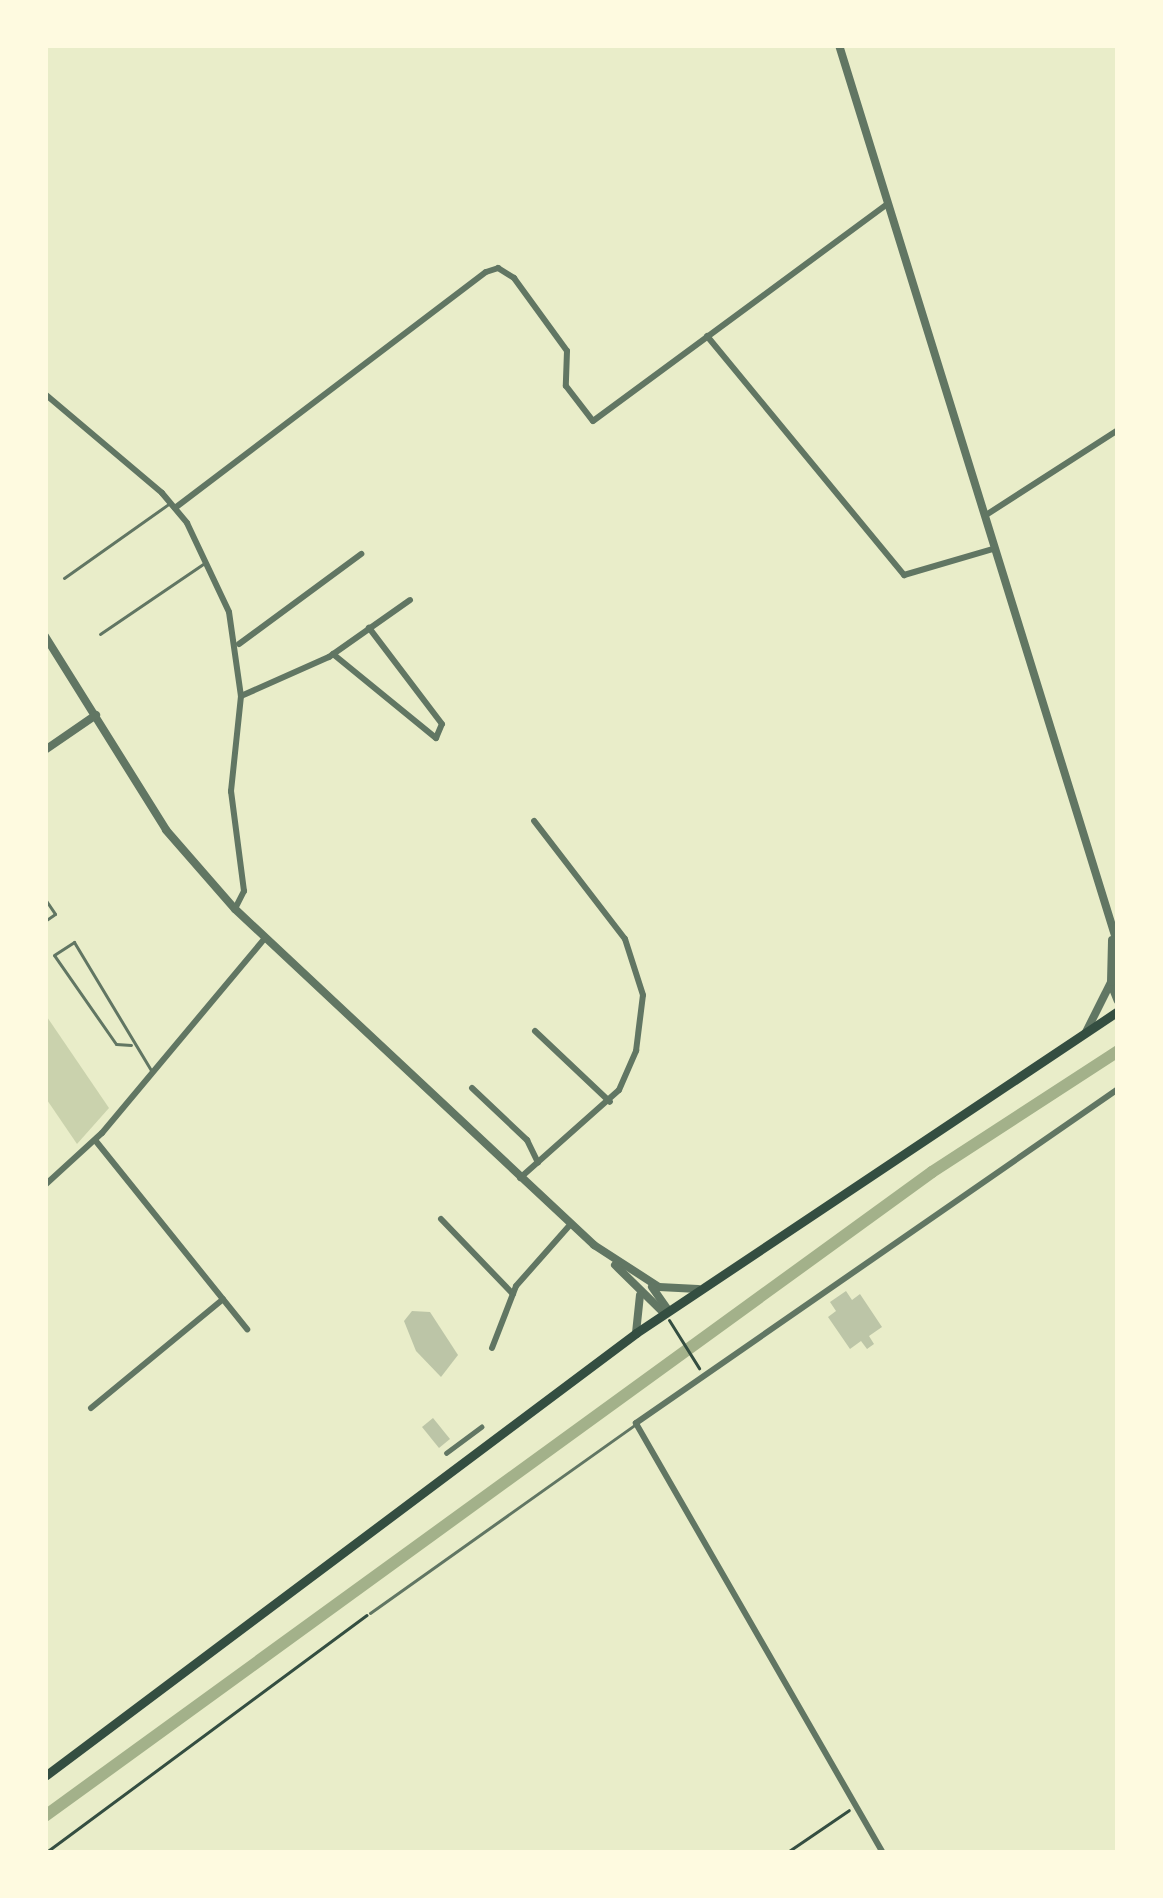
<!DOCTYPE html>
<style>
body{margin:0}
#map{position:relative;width:1163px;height:1898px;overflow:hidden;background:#e9edc9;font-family:Karla,sans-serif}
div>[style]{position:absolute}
.green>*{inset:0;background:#cad2ad}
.canal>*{height:12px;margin:-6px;padding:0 6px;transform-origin:6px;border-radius:6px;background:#a3b18a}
.building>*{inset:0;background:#bcc5a7}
.path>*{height:3px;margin:-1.5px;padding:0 1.5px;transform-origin:1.5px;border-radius:1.5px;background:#344e41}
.service>*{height:3px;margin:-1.5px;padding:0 1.5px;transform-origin:1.5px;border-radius:1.5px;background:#617663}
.pedestrian>*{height:4.5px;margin:-2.25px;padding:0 2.25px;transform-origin:2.25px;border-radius:2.25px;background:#617663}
.minor>*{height:6px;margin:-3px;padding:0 3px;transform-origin:3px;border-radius:3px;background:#617663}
.tertiary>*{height:8px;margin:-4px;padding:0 4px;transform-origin:4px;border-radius:4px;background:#617663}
.primary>*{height:9px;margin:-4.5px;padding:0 4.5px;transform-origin:4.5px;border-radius:4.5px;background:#344e41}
span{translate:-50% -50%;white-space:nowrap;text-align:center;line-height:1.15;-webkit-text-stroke:12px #fefae0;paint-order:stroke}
.frame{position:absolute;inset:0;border:48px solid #fefae0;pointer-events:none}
</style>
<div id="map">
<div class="green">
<i style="clip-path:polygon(45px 1014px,109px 1108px,77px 1144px,45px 1097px)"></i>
</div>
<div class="canal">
<i style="left:45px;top:1816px;width:1096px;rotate:-35.98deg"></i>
<i style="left:932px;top:1172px;width:222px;rotate:-33deg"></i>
</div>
<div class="building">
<i style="clip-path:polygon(846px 1291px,852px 1300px,860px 1294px,882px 1327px,869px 1336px,874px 1344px,867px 1349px,861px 1341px,850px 1349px,828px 1317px,836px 1311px,830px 1302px)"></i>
<i style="clip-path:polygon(412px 1311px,430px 1312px,458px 1355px,441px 1377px,416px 1351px,404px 1321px)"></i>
<i style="clip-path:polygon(433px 1418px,450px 1439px,439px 1448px,422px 1427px)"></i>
</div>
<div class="path">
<i style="left:669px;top:1320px;width:57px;rotate:58deg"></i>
<i style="left:45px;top:1853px;width:400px;rotate:-36.5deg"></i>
<i style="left:786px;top:1853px;width:76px;rotate:-34.3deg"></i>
</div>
<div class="service">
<i style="left:64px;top:578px;width:130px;rotate:-35.3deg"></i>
<i style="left:100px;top:634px;width:125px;rotate:-34.2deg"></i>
<i style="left:45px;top:899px;width:18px;rotate:56deg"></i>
<i style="left:55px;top:914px;width:12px;rotate:145deg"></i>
<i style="left:131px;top:1045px;width:15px;rotate:-176deg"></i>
<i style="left:116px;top:1044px;width:108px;rotate:-124.9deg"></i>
<i style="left:54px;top:955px;width:24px;rotate:-33deg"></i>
<i style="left:74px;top:942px;width:149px;rotate:59deg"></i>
<i style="left:370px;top:1613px;width:323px;rotate:-35.4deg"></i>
</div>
<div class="pedestrian">
<i style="left:446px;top:1453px;width:44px;rotate:-36.6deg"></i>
</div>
<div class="minor">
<i style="left:707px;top:336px;width:310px;rotate:50.5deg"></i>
<i style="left:904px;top:575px;width:93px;rotate:-16.3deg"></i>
<i style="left:45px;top:394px;width:153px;rotate:40.2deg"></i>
<i style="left:162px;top:493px;width:39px;rotate:50deg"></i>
<i style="left:187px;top:523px;width:98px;rotate:64.7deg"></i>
<i style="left:229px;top:612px;width:85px;rotate:81.9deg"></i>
<i style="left:241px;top:696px;width:96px;rotate:96deg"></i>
<i style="left:231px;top:791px;width:101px;rotate:82.6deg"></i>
<i style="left:244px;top:891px;width:20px;rotate:117deg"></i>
<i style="left:175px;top:508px;width:390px;rotate:-37.2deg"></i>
<i style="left:486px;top:272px;width:13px;rotate:-18deg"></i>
<i style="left:498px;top:268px;width:19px;rotate:32deg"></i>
<i style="left:514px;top:278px;width:90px;rotate:54deg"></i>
<i style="left:567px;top:351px;width:35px;rotate:92deg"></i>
<i style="left:566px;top:386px;width:44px;rotate:52.4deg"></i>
<i style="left:593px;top:421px;width:365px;rotate:-36.4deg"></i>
<i style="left:986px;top:515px;width:157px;rotate:-32.8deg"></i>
<i style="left:239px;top:644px;width:152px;rotate:-36.4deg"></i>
<i style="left:333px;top:654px;width:133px;rotate:39.2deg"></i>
<i style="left:436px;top:738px;width:15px;rotate:-67deg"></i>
<i style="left:442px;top:724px;width:121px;rotate:-127.2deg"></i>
<i style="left:241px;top:696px;width:96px;rotate:-23.9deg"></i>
<i style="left:329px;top:657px;width:99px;rotate:-35.1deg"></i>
<i style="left:535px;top:1031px;width:103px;rotate:43.4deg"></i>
<i style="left:472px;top:1088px;width:76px;rotate:43.4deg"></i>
<i style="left:527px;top:1140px;width:25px;rotate:64deg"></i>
<i style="left:95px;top:1140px;width:243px;rotate:51.2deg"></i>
<i style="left:520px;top:1178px;width:132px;rotate:-41.6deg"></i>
<i style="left:619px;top:1090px;width:43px;rotate:-66.4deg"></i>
<i style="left:636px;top:1051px;width:56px;rotate:-82.9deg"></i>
<i style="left:643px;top:995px;width:59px;rotate:-107.8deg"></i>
<i style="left:625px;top:939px;width:149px;rotate:-127.6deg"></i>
<i style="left:45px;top:1185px;width:77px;rotate:-42.4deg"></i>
<i style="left:102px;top:1133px;width:254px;rotate:-50.1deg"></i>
<i style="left:441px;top:1219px;width:104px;rotate:46.2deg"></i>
<i style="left:492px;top:1348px;width:66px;rotate:-68.8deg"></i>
<i style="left:516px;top:1286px;width:81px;rotate:-48.5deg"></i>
<i style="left:91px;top:1408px;width:171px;rotate:-39.5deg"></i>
<i style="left:883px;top:1853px;width:496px;rotate:-119.9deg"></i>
<i style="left:636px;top:1423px;width:586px;rotate:-34.72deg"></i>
</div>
<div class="tertiary">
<i style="left:839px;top:45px;width:942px;rotate:72.78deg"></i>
<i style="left:45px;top:636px;width:229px;rotate:58deg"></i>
<i style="left:166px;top:830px;width:105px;rotate:48.9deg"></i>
<i style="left:235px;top:909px;width:492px;rotate:43.1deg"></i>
<i style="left:594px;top:1245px;width:77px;rotate:32.9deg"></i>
<i style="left:659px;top:1287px;width:39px;rotate:3deg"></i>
<i style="left:45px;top:750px;width:62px;rotate:-34.5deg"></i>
<i style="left:1111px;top:984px;width:18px;rotate:68deg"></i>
<i style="left:1086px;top:1032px;width:56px;rotate:-63.4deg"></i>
<i style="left:1111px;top:982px;width:42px;rotate:-88.6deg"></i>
<i style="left:615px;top:1265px;width:69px;rotate:44.4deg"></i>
<i style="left:652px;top:1287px;width:28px;rotate:55deg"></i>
<i style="left:636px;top:1333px;width:38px;rotate:-84deg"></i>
</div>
<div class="primary">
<i style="left:45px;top:1776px;width:739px;rotate:-36.85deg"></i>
<i style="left:636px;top:1333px;width:580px;rotate:-33.74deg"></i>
</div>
<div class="frame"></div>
</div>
